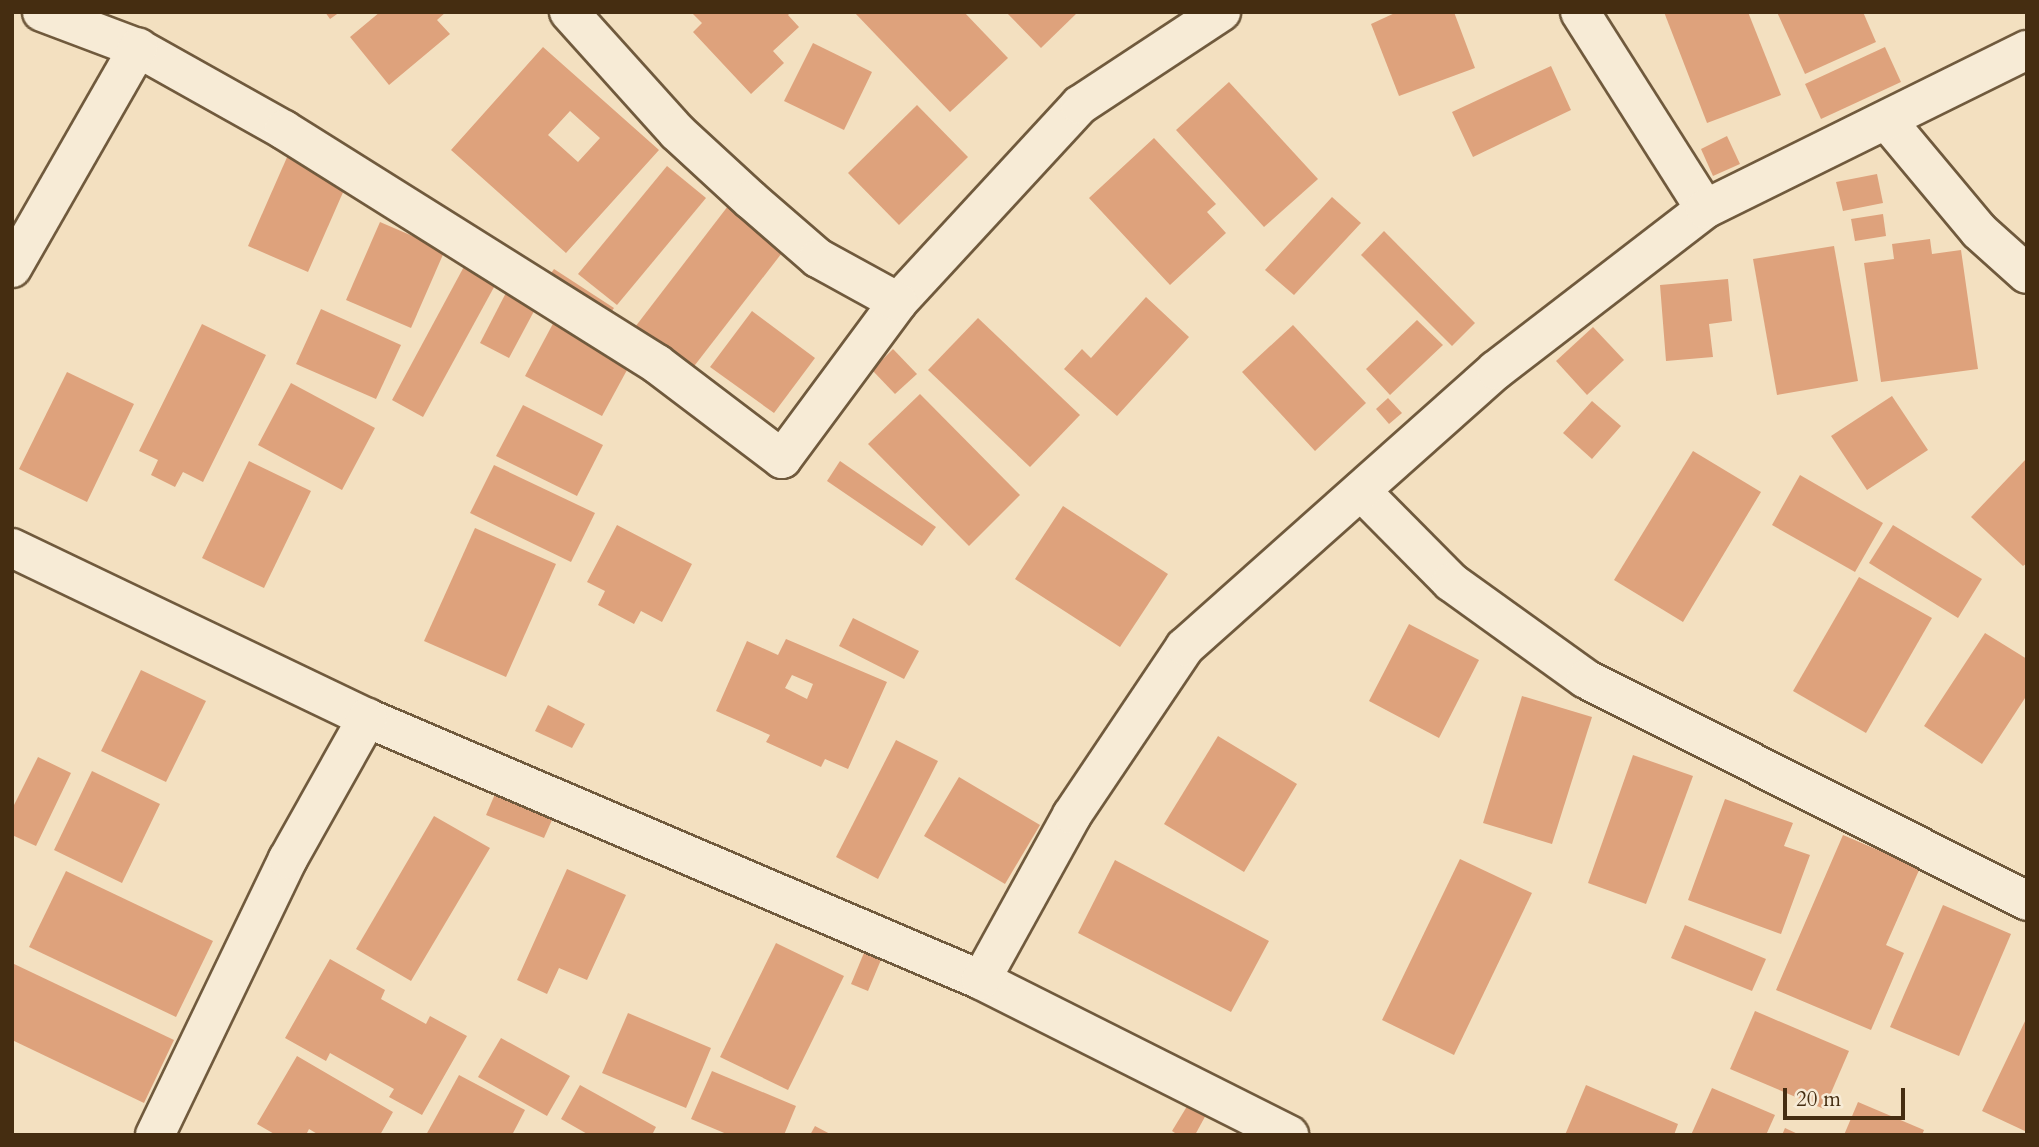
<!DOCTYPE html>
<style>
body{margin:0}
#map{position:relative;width:2039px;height:1147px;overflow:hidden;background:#f3e0c0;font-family:Cardo,serif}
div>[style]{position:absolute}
.building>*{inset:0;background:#dea27c}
.roads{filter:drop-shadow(2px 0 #705a3d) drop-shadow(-2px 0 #705a3d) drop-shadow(0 2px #705a3d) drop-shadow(0 -2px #705a3d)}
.minor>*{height:38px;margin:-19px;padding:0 19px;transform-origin:19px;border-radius:19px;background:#f7ebd6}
span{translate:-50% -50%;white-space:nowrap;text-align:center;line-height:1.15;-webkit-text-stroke:7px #f7ebd6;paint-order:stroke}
.frame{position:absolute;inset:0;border:14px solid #452d11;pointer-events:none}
.scale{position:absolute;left:1783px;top:1088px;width:122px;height:32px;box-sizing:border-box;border:4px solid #452d11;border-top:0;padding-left:9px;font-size:21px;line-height:24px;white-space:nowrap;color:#452d11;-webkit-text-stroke:5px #f7ebd6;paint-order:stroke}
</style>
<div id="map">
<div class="building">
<i style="clip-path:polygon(325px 12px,340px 12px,330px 19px)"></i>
<i style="clip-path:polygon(380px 12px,446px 12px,437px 20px,450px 34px,389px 85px,350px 37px)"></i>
<i style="clip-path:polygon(691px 12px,791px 12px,788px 15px,799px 27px,773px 51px,784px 63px,751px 94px,693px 32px,702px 23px)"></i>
<i style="clip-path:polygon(854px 12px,964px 12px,1008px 58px,950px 112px)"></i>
<i style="clip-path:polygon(1006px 12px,1078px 12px,1041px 48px)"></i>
<i style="clip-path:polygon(1397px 12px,1454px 12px,1475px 68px,1399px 96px,1371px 24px)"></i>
<i style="clip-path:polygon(1664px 12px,1748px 12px,1781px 95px,1707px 123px)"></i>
<i style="clip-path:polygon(1777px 12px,1863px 12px,1876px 42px,1805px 74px)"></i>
<i style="clip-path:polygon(813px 43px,872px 72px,844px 130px,784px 101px)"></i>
<i style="clip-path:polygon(evenodd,543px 47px,659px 150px,566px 253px,451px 150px,543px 47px,570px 111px,600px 138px,578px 162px,548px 135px,570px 111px)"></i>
<i style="clip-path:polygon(1885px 47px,1901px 82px,1821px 119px,1805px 84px)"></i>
<i style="clip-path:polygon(1551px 66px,1571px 110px,1473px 157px,1452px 112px)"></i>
<i style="clip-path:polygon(1229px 82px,1318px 179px,1264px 227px,1176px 130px)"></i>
<i style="clip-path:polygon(917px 105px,968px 157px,899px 225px,848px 173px)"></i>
<i style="clip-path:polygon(1727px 136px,1740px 164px,1713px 176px,1701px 149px)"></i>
<i style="clip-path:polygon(1154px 138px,1216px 204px,1207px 212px,1226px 233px,1170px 285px,1089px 198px)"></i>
<i style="clip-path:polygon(288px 155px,348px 181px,308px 272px,248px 246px)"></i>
<i style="clip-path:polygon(667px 166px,706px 198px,617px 305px,578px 274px)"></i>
<i style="clip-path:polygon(1877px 174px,1883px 203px,1843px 211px,1836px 182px)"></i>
<i style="clip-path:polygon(1332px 197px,1361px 223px,1294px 295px,1265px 270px)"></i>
<i style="clip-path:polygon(728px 206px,785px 249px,688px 374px,632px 331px)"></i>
<i style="clip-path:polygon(1883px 214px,1886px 236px,1855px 241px,1851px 219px)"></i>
<i style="clip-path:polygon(380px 222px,445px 250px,411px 328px,346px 300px)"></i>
<i style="clip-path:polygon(1384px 231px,1475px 323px,1452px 346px,1361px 255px)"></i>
<i style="clip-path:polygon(1930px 239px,1932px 254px,1961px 250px,1978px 369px,1881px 382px,1864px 263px,1894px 259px,1892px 244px)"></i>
<i style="clip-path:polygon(1834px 246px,1858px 381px,1777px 395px,1753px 259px)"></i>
<i style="clip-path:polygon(467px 261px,499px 278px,423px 417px,392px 400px)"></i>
<i style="clip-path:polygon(554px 269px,614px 308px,604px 323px,544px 283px)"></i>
<i style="clip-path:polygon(1728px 279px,1732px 321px,1709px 324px,1713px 357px,1666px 361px,1660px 285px)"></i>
<i style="clip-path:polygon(510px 285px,540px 300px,509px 358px,480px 343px)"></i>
<i style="clip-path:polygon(1146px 297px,1189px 337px,1117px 416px,1064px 369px,1082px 349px,1091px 358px)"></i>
<i style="clip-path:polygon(321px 309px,401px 345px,376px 399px,296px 364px)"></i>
<i style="clip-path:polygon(752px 311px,815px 358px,774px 413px,710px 367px)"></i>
<i style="clip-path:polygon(556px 318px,633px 359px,602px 416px,525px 376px)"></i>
<i style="clip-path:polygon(978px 318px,1080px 415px,1030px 467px,928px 370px)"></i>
<i style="clip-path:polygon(1417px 320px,1443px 345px,1390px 395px,1366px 369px)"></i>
<i style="clip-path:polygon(202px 324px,266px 355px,203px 482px,183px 472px,175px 487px,151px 475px,158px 460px,139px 451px)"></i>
<i style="clip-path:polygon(1293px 325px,1366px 403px,1315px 451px,1242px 372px)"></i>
<i style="clip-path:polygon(1593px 327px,1624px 360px,1587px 395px,1556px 361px)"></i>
<i style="clip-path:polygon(893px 349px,917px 374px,895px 394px,872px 370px)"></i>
<i style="clip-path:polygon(67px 372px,134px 404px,87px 502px,19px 469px)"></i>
<i style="clip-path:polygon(291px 383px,375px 428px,342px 490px,258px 445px)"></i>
<i style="clip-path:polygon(920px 394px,1020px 495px,969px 546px,868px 444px)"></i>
<i style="clip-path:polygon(1892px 396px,1928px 450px,1867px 490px,1831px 436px)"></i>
<i style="clip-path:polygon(1388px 398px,1402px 413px,1389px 424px,1376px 409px)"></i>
<i style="clip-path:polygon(1592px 401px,1621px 426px,1592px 459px,1563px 433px)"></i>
<i style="clip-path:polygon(523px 405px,603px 445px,577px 496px,496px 456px)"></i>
<i style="clip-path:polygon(1693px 451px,1761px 492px,1683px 622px,1614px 580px)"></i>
<i style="clip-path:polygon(2027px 458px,2027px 563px,2023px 566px,1971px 517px)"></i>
<i style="clip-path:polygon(249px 461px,311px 491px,264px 588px,202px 558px)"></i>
<i style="clip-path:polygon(840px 461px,936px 527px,922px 546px,827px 481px)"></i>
<i style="clip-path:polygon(494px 465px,595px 513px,571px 562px,470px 513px)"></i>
<i style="clip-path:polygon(1800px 475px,1883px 523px,1855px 572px,1772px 525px)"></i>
<i style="clip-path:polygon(1063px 506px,1168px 574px,1120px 647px,1015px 579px)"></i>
<i style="clip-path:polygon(617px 525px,692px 564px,662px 622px,641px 611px,634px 624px,598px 605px,605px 591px,587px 582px)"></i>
<i style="clip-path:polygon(1893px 525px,1982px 579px,1958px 618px,1869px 563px)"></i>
<i style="clip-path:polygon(475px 528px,556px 564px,506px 677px,424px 641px)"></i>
<i style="clip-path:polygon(1859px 577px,1932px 618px,1866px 733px,1793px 691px)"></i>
<i style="clip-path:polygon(853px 618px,919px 651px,904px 679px,839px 646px)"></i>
<i style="clip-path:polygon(1409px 624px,1479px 660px,1439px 738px,1369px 701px)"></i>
<i style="clip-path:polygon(1985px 633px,2027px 659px,2027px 695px,1982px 764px,1924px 726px)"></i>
<i style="clip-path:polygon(evenodd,786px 639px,887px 682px,848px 769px,825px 759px,821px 767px,766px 742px,770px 735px,716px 711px,747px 641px,778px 655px,786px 639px,792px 675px,813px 684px,807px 699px,785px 688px,792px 675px)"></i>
<i style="clip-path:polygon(141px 670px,206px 701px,166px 782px,101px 751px)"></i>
<i style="clip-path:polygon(1522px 696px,1592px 717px,1552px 844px,1483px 823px)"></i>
<i style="clip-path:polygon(548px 705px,585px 724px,572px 748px,535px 731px)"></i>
<i style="clip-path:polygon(1218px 736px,1297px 784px,1244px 872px,1164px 824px)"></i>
<i style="clip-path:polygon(896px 740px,938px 761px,878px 879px,836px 857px)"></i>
<i style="clip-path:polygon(1633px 755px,1693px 776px,1646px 904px,1588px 883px)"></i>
<i style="clip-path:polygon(38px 757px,71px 773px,36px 846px,12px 835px,12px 809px)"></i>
<i style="clip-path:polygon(92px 771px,160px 804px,122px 883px,54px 850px)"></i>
<i style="clip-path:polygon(959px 777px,1040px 825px,1005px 884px,924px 836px)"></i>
<i style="clip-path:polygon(498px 787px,556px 811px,544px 838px,486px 815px)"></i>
<i style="clip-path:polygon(1725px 799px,1793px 823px,1784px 846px,1810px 855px,1781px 934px,1688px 900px)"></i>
<i style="clip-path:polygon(434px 816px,490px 848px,411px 981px,356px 949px)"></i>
<i style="clip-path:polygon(1843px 835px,1920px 868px,1886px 945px,1904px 953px,1871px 1030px,1776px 990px)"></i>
<i style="clip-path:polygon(1460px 859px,1532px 893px,1454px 1055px,1382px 1020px)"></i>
<i style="clip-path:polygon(1115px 860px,1269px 941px,1231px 1012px,1078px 933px)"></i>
<i style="clip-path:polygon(567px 869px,626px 895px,587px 980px,559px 968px,547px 994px,517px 980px)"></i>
<i style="clip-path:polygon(66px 871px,213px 941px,176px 1017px,29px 947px)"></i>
<i style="clip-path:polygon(1943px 905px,2011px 934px,1959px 1056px,1890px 1027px)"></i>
<i style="clip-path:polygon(1685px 925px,1766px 959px,1752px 991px,1671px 958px)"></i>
<i style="clip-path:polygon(776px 943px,844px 976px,788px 1090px,720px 1057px)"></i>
<i style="clip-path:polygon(866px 948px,883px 955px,868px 991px,851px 984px)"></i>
<i style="clip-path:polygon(330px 959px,385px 990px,381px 999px,426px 1024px,430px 1016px,467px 1036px,422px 1115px,389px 1097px,394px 1089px,330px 1053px,326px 1061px,285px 1038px)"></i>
<i style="clip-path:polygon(12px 963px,174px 1040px,144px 1103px,12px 1040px)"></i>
<i style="clip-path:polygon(1755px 1011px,1849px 1051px,1824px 1109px,1730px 1069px)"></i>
<i style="clip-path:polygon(628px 1013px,711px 1048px,686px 1108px,602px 1073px)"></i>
<i style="clip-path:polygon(2027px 1017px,2027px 1132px,1982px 1111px)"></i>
<i style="clip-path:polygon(501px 1038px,570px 1076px,547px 1116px,478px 1077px)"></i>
<i style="clip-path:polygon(297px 1056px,393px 1112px,380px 1135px,319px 1135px,309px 1129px,306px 1135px,276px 1135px,257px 1124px)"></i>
<i style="clip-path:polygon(712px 1071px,796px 1106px,784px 1135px,729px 1135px,691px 1119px)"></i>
<i style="clip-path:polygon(459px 1075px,525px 1110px,512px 1135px,426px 1135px)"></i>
<i style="clip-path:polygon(580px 1085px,656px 1127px,652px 1135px,589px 1135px,561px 1119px)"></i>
<i style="clip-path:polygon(1586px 1085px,1678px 1124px,1674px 1135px,1565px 1135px)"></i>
<i style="clip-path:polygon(1712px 1088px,1775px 1115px,1766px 1135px,1691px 1135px)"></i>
<i style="clip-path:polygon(1858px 1102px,1924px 1130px,1922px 1135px,1844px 1135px)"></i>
<i style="clip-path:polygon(1189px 1103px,1207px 1113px,1195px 1135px,1178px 1135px,1172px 1131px)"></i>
<i style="clip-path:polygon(815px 1126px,832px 1135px,810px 1135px)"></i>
<i style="clip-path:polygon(1785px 1128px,1800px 1135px,1782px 1135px)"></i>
</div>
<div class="roads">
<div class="minor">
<i style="left:42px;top:12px;width:103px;rotate:20.6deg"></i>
<i style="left:138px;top:48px;width:167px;rotate:29.3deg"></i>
<i style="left:284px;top:130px;width:440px;rotate:32.1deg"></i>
<i style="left:657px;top:364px;width:157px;rotate:37.2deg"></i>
<i style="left:782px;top:459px;width:195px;rotate:-53.5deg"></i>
<i style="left:898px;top:302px;width:268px;rotate:-47.3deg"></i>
<i style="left:1080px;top:105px;width:169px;rotate:-33.4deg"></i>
<i style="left:569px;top:12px;width:161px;rotate:48deg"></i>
<i style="left:677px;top:132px;width:100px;rotate:42.6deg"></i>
<i style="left:751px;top:200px;width:89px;rotate:40.9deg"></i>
<i style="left:818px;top:258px;width:91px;rotate:28.8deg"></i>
<i style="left:1580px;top:12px;width:233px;rotate:57.6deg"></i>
<i style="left:1888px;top:122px;width:142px;rotate:50.1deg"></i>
<i style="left:1979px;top:231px;width:64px;rotate:41.9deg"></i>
<i style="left:12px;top:268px;width:254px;rotate:-60.2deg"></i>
<i style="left:1361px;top:491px;width:128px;rotate:45.3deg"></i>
<i style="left:1451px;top:582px;width:166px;rotate:35.7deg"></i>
<i style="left:1586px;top:679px;width:494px;rotate:26.7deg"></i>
<i style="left:12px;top:548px;width:394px;rotate:25.6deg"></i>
<i style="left:367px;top:718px;width:668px;rotate:23.11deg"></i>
<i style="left:981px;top:980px;width:345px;rotate:26.7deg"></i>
<i style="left:981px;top:980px;width:188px;rotate:-61.1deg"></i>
<i style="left:1072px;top:815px;width:202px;rotate:-56.1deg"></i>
<i style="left:1185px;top:647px;width:416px;rotate:-41.7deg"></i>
<i style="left:1496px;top:370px;width:264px;rotate:-37.6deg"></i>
<i style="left:1705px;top:209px;width:359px;rotate:-26.3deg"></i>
<i style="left:155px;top:1135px;width:306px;rotate:-64.3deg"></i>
<i style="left:288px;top:859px;width:162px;rotate:-60.7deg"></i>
</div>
</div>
<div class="frame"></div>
<div class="scale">20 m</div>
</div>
